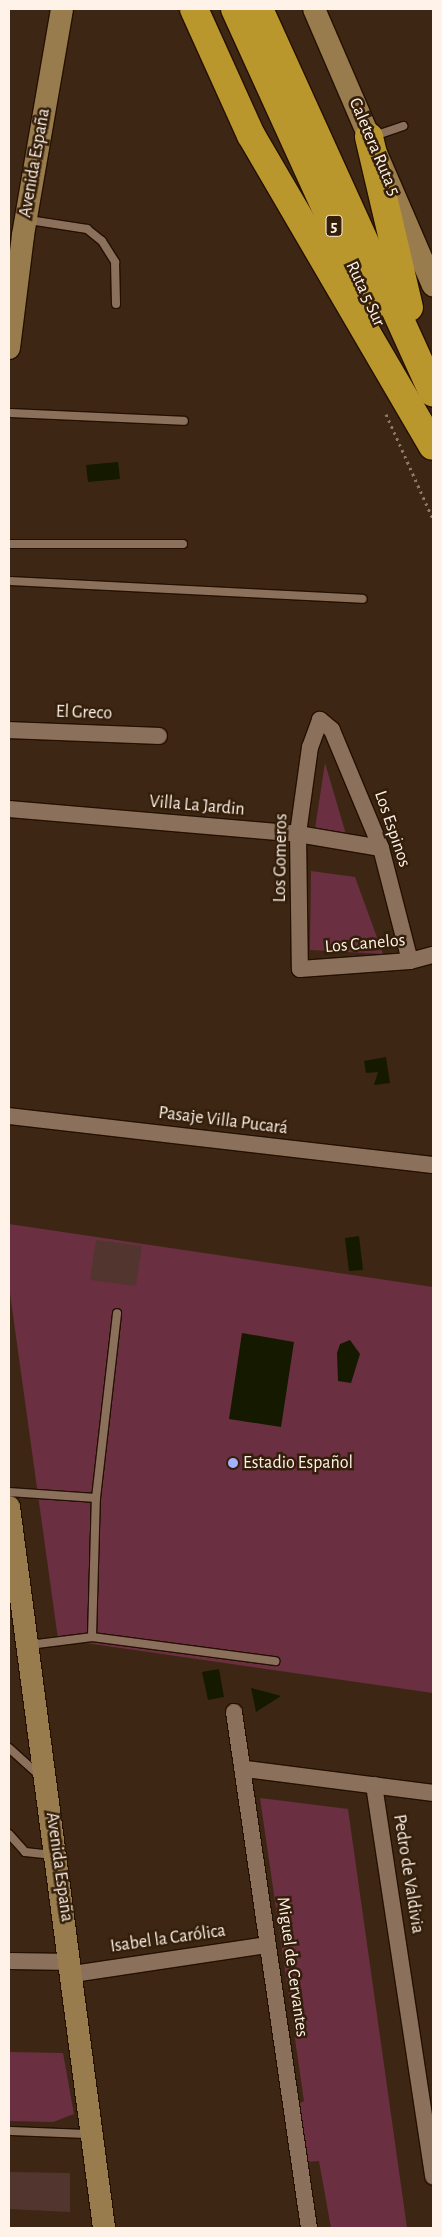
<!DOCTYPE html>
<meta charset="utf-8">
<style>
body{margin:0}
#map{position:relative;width:442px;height:2237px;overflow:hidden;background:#3d2714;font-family:"Alegreya Sans",sans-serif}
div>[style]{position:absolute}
.green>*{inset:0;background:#6a3041}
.water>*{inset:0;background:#141900}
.building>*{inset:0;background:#53352f}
.path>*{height:3px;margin-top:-1.5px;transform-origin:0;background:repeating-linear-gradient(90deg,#8b796a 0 2.5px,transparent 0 6.5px)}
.roads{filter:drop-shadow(1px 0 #241000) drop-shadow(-1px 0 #241000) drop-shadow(0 1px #241000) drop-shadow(0 -1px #241000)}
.lane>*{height:8px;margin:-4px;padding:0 4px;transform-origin:4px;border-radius:4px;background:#8b715c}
.street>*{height:16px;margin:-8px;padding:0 8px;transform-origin:8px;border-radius:8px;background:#8b715c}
.secondary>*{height:22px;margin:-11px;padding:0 11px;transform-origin:11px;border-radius:11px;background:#997c4e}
.highway>*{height:28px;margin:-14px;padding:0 14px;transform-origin:14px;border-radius:14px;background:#ba972d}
.dots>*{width:14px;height:14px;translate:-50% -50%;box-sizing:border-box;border:2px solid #331e0a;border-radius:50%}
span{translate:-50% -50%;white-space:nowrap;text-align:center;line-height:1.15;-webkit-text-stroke:5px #331e0a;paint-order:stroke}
.shield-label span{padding:1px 4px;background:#331e0a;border:1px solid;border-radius:4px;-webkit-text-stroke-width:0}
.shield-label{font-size:16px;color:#fef2e9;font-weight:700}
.street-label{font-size:18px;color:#fef2e9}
.poi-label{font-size:18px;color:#fef2e9}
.left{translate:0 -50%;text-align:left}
.frame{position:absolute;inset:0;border:10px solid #fef2e9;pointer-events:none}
</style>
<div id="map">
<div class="green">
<i style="clip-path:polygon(325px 763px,350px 848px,313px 842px)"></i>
<i style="clip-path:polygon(311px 871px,355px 877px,383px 954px,310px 950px)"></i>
<i style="clip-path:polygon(9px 1224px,433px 1287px,433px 1693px,58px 1639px,9px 1286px)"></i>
<i style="clip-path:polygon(260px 1798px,348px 1809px,407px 2228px,331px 2228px,319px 2161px,305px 2162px,295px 2106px,304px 2101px)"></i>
<i style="clip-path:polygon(9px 2052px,63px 2053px,74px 2114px,53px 2122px,9px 2121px)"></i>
</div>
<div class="water">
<i style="clip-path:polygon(118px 462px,120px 479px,88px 482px,86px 465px)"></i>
<i style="clip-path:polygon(386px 1057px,390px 1083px,374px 1085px,378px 1072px,366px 1073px,364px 1061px)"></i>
<i style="clip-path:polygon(359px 1236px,363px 1270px,349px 1271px,345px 1238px)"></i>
<i style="clip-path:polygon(242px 1333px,294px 1342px,281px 1427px,229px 1419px)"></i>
<i style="clip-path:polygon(350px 1340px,360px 1354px,351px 1383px,338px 1381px,337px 1353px,340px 1344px)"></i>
<i style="clip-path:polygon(219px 1669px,224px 1697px,208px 1700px,202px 1672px)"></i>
<i style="clip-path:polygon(251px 1688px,281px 1696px,256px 1712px)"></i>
</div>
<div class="building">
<i style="clip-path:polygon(96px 1240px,142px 1246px,136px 1286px,90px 1280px)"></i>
<i style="clip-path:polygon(9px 2172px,70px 2173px,70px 2212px,9px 2209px)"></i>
</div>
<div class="path">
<i style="left:386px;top:414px;width:115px;rotate:65.9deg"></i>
</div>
<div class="roads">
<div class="lane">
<i style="left:374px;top:136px;width:31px;rotate:-19deg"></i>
<i style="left:29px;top:220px;width:59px;rotate:8.8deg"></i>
<i style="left:87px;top:229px;width:19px;rotate:39deg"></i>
<i style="left:102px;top:241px;width:25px;rotate:58deg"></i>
<i style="left:115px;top:262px;width:42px;rotate:88.6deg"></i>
<i style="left:9px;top:413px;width:175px;rotate:2.6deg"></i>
<i style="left:9px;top:544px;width:174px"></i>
<i style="left:9px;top:581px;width:354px;rotate:2.9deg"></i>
<i style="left:9px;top:1492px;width:87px;rotate:3.9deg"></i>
<i style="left:92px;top:1637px;width:185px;rotate:7.5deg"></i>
<i style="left:29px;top:1645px;width:64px;rotate:-7.2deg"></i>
<i style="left:92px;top:1637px;width:139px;rotate:-88.4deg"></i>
<i style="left:96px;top:1498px;width:186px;rotate:-83.5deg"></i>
<i style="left:9px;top:1748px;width:40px;rotate:42deg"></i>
<i style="left:9px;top:1834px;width:24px;rotate:48deg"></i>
<i style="left:25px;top:1852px;width:28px;rotate:6deg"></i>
<i style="left:9px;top:2131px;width:79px;rotate:2.2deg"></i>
</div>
<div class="street">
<i style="left:9px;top:730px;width:150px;rotate:2.3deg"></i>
<i style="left:9px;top:809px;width:290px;rotate:4.9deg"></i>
<i style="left:298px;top:834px;width:84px;rotate:9.6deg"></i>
<i style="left:410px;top:961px;width:117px;rotate:-104.4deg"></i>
<i style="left:381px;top:848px;width:128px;rotate:-112.6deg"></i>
<i style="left:332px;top:730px;width:16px;rotate:-140deg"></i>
<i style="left:320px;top:720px;width:29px;rotate:110deg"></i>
<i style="left:310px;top:747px;width:88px;rotate:97.9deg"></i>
<i style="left:298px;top:834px;width:135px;rotate:89.2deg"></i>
<i style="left:300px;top:969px;width:110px;rotate:-4.2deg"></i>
<i style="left:410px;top:961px;width:24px;rotate:-15deg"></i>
<i style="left:9px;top:1116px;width:427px;rotate:6.6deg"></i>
<i style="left:234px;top:1712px;width:521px;rotate:81.73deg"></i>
<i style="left:246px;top:1769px;width:189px;rotate:7.3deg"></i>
<i style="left:374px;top:1785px;width:396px;rotate:81.4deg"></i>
<i style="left:9px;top:1961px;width:63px;rotate:0.9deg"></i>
<i style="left:73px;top:1974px;width:197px;rotate:-8.5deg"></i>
</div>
<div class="secondary">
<i style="left:314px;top:9px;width:301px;rotate:66.7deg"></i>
<i style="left:9px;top:348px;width:114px;rotate:-82.9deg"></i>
<i style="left:23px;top:235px;width:229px;rotate:-80.2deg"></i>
<i style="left:9px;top:1507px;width:727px;rotate:82.49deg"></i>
</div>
<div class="highway">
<i style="left:194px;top:9px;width:138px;rotate:65.7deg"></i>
<i style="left:251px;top:135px;width:360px;rotate:59.7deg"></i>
<i style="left:235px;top:9px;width:328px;rotate:65.5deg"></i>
<i style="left:259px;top:9px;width:421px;rotate:65.6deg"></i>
<i style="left:369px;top:137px;width:175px;rotate:76.8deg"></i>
</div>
</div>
<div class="dots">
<i style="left:233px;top:1463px;background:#a5b1fc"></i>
</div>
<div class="shield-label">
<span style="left:334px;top:226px">5</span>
</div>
<div class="street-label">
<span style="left:374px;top:147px;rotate:67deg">Caletera Ruta 5</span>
<span style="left:35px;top:163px;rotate:-80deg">Avenida España</span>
<span style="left:365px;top:294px;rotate:65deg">Ruta 5 Sur</span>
<span style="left:84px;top:713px;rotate:2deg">El Greco</span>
<span style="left:197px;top:806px;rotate:5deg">Villa La Jardin</span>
<span style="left:392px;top:829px;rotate:71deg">Los Espinos</span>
<span style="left:281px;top:858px;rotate:-89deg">Los Gomeros</span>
<span style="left:365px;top:944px;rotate:-5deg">Los Canelos</span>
<span style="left:223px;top:1121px;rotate:7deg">Pasaje Villa Pucará</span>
<span style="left:59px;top:1867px;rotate:82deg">Avenida España</span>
<span style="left:408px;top:1874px;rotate:81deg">Pedro de Valdivia</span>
<span style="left:168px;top:1939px;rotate:-8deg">Isabel la Carólica</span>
<span style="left:292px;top:1967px;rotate:82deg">Miguel de Cervantes</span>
</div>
<div class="poi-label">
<span class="left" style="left:243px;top:1463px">Estadio Español</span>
</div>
<div class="frame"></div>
</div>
